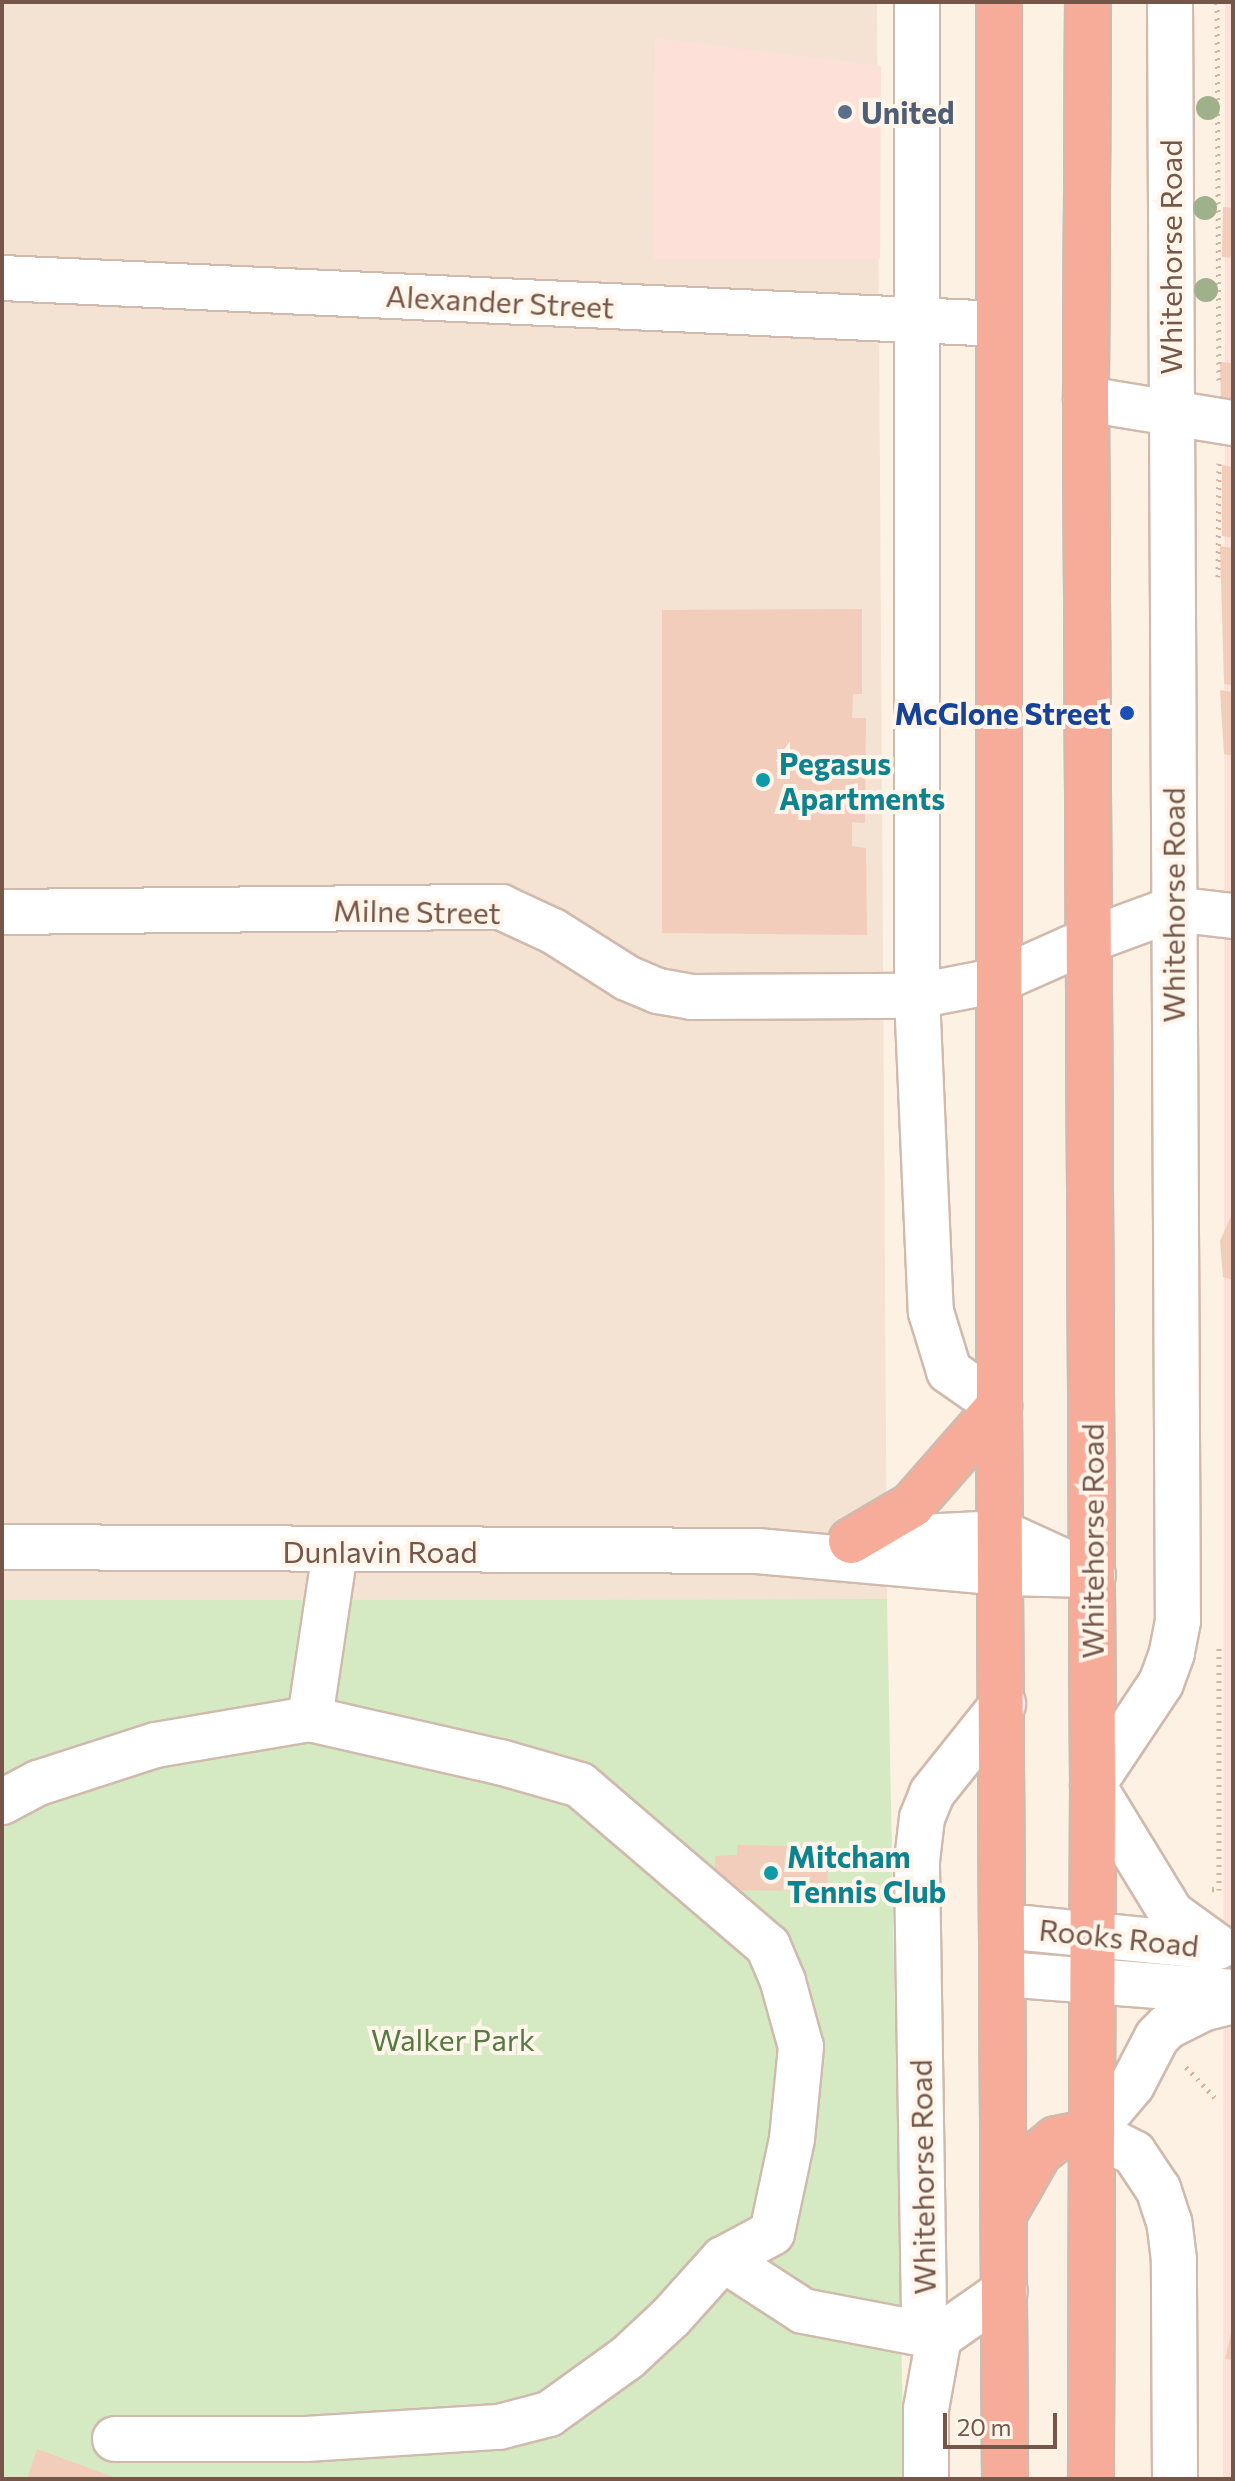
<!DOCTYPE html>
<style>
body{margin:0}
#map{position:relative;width:1235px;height:2481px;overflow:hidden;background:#fcf1e3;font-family:Commissioner,sans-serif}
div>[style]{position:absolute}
.residential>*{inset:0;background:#f4e2d2}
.commercial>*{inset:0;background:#fde0d7}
.green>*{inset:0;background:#d5eac2}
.building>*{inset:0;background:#f2cdbb}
.path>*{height:5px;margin-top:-2.5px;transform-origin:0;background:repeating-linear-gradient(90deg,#d7b19e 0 2px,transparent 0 8px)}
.roads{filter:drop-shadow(2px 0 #d0baad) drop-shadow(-2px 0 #d0baad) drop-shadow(0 2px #d0baad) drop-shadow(0 -2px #d0baad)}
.minor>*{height:44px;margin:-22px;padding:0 22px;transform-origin:22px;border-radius:22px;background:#fff}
.highway>*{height:44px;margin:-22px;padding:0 22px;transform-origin:22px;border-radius:22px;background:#f7ac9a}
.trees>*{width:24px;height:24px;margin:-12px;border-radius:50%;background:#a0b08a}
.dots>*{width:22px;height:22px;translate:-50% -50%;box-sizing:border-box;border:4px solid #fff5ea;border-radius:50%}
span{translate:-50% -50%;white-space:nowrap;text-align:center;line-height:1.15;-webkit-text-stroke:8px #fff5ea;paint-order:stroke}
.service-label{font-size:30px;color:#4e5e75;font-weight:700}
.left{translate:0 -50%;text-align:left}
.street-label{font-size:30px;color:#755649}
.transit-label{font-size:30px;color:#164399;font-weight:700}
.right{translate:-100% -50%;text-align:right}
.culture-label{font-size:30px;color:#0d838f;font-weight:700}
.park-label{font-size:30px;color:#557b41}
.frame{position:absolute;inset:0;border:4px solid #755649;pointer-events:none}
.scale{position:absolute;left:943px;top:2413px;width:114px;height:36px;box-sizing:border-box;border:4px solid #755649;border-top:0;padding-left:10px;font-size:24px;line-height:28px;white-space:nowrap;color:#755649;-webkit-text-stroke:6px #fff5ea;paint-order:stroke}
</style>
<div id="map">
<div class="residential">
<i style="clip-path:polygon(2px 2px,877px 2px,887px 1599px,2px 1600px)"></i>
</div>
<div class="commercial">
<i style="clip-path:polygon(1225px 2px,1233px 2px,1233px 2479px,1223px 2479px)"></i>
<i style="clip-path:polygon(655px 38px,881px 66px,880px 259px,654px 259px)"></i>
</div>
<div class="green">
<i style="clip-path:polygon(887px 1599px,904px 2479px,2px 2479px,2px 1600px)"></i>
</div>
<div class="building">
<i style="clip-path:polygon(1223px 207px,1233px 208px,1233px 258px,1222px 257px)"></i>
<i style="clip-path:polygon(1220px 362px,1233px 363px,1233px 407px,1221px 405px)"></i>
<i style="clip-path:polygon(1222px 465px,1233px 467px,1233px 538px,1222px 536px)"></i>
<i style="clip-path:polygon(1220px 546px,1233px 548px,1233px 685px,1224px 684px)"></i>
<i style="clip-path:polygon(862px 609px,862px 694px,853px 694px,852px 718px,866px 718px,865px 823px,852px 822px,852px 846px,866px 848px,867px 935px,662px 933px,662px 610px)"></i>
<i style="clip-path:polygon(1220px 690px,1233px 692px,1233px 756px,1224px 754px)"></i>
<i style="clip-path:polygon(1233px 1212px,1233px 1280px,1223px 1277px,1220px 1241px)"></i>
<i style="clip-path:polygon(737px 1845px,827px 1847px,828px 1891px,715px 1890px,715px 1856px,737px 1855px)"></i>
<i style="clip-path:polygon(1232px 2329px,1233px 2329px,1233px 2360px,1225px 2359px)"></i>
<i style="clip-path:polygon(37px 2449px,119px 2479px,27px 2479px)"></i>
</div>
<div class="path">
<i style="left:1217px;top:2px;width:379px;rotate:89.7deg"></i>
<i style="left:1218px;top:577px;width:114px;rotate:-89.5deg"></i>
<i style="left:1212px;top:1889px;width:7px;rotate:8deg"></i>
<i style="left:1219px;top:1890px;width:247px;rotate:-90deg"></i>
<i style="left:1186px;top:2067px;width:47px;rotate:46.7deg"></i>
</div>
<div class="roads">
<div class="minor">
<i style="left:917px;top:2px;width:994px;rotate:90deg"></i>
<i style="left:917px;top:996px;width:316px;rotate:87.5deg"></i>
<i style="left:931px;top:1312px;width:62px;rotate:73deg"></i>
<i style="left:949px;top:1371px;width:61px;rotate:35deg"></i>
<i style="left:1170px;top:2px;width:1619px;rotate:89.72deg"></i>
<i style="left:1178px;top:1621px;width:33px;rotate:101deg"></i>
<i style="left:1172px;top:1653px;width:32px;rotate:110deg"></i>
<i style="left:1161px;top:1683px;width:123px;rotate:123.7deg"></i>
<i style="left:1093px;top:1785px;width:150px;rotate:58.6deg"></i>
<i style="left:1171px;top:1913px;width:58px;rotate:35.9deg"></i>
<i style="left:2px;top:278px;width:998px;rotate:2.64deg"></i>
<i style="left:1086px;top:399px;width:149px;rotate:9.3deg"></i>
<i style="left:2px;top:912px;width:499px;rotate:-0.6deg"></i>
<i style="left:501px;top:907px;width:57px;rotate:24.8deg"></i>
<i style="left:553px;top:931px;width:88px;rotate:32.4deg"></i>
<i style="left:627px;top:978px;width:34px;rotate:23deg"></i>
<i style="left:658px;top:991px;width:34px;rotate:10deg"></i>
<i style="left:691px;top:997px;width:226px;rotate:-0.3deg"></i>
<i style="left:917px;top:996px;width:84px;rotate:-11deg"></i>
<i style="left:999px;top:980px;width:98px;rotate:-24deg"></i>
<i style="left:1089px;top:940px;width:90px;rotate:-20.3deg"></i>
<i style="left:1173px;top:909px;width:60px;rotate:6.7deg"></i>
<i style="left:859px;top:1540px;width:143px;rotate:-2.8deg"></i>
<i style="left:1002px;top:1533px;width:84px;rotate:24.7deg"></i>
<i style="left:2px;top:1547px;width:755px;rotate:0.3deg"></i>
<i style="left:757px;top:1551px;width:246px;rotate:5.1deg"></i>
<i style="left:1002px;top:1573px;width:91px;rotate:1.3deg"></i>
<i style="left:335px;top:1551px;width:170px;rotate:98.5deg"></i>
<i style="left:310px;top:1719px;width:195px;rotate:12.8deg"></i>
<i style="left:500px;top:1762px;width:83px;rotate:16deg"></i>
<i style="left:580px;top:1785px;width:248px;rotate:40.6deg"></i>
<i style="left:768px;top:1946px;width:39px;rotate:67deg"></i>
<i style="left:783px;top:1982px;width:67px;rotate:74.5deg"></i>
<i style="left:801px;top:2047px;width:92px;rotate:95.6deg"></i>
<i style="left:792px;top:2139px;width:96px;rotate:102deg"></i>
<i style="left:772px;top:2233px;width:55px;rotate:152deg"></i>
<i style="left:723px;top:2259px;width:95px;rotate:33deg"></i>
<i style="left:803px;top:2311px;width:138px;rotate:10.8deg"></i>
<i style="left:2px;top:1802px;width:41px;rotate:-27.8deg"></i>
<i style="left:38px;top:1783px;width:124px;rotate:-17.9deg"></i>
<i style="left:156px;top:1745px;width:156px;rotate:-9.6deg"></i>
<i style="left:1004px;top:1926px;width:210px;rotate:5.7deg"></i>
<i style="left:1004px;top:1974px;width:230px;rotate:4.5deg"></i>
<i style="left:939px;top:2337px;width:28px;rotate:-122deg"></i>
<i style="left:924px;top:2313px;width:452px;rotate:-90.9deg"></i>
<i style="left:917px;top:1861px;width:43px;rotate:-83.4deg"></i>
<i style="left:922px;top:1818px;width:27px;rotate:-68deg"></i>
<i style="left:932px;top:1793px;width:114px;rotate:-51.4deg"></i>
<i style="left:115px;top:2439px;width:191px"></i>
<i style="left:306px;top:2439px;width:193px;rotate:-3.6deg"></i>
<i style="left:499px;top:2427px;width:52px;rotate:-14.6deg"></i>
<i style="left:549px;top:2414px;width:96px;rotate:-35.7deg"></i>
<i style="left:627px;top:2358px;width:60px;rotate:-43deg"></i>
<i style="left:671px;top:2317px;width:78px;rotate:-48.1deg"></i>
<i style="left:926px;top:2479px;width:70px;rotate:-90deg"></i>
<i style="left:926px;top:2409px;width:73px;rotate:-79.8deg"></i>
<i style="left:939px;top:2337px;width:80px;rotate:-34.9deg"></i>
<i style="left:1175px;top:2479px;width:219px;rotate:-90.3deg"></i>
<i style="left:1174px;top:2260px;width:38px;rotate:-97deg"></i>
<i style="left:1169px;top:2222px;width:35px;rotate:-108deg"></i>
<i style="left:1158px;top:2189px;width:43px;rotate:-123.7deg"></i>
<i style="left:1134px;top:2153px;width:47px;rotate:-153.4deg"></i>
<i style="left:1092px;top:2132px;width:62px;rotate:-49.6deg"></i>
<i style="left:1132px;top:2085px;width:54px;rotate:-62.5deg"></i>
<i style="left:1157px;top:2037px;width:14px;rotate:-45deg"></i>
<i style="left:1167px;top:2027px;width:39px;rotate:-27deg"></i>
<i style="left:1202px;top:2009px;width:32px;rotate:-14deg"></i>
</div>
<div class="highway">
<i style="left:999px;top:2px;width:1404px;rotate:90deg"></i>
<i style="left:999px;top:1406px;width:1073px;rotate:89.68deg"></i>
<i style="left:1088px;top:2px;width:397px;rotate:90.3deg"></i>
<i style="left:1086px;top:399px;width:1386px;rotate:89.71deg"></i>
<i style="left:1093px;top:1785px;width:694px;rotate:90.17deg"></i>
<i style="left:851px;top:1541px;width:71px;rotate:-30.5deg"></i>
<i style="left:912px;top:1505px;width:132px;rotate:-48.7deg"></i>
<i style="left:1006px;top:2211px;width:67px;rotate:-60.4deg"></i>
<i style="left:1039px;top:2153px;width:22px;rotate:-39deg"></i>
<i style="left:1056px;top:2139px;width:37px;rotate:-11deg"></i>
</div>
</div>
<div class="trees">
<i style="left:1208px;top:108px"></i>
<i style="left:1205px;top:208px"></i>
<i style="left:1206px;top:290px"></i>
</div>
<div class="dots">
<i style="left:845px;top:112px;background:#5c6f8a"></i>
<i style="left:1127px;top:713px;background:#1a4fb4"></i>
<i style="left:763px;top:780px;background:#0f9aa8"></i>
<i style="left:771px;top:1873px;background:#0f9aa8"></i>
</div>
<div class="service-label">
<span class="left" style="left:861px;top:112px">United</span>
</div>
<div class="street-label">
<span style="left:1170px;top:257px;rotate:-90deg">Whitehorse Road</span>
<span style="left:500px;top:301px;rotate:3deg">Alexander Street</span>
<span style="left:1173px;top:905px;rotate:-90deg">Whitehorse Road</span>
<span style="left:417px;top:911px;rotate:1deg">Milne Street</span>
<span style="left:1092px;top:1541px;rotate:-90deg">Whitehorse Road</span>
<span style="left:380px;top:1551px">Dunlavin Road</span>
<span style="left:1119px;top:1937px;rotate:6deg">Rooks Road</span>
<span style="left:922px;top:2177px;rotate:-91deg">Whitehorse Road</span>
</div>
<div class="transit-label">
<span class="right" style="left:1111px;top:713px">McGlone Street</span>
</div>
<div class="culture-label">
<span class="left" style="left:779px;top:780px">Pegasus<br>Apartments</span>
<span class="left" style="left:787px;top:1873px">Mitcham<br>Tennis Club</span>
</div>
<div class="park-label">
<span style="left:453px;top:2039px">Walker Park</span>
</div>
<div class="frame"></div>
<div class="scale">20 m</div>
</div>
